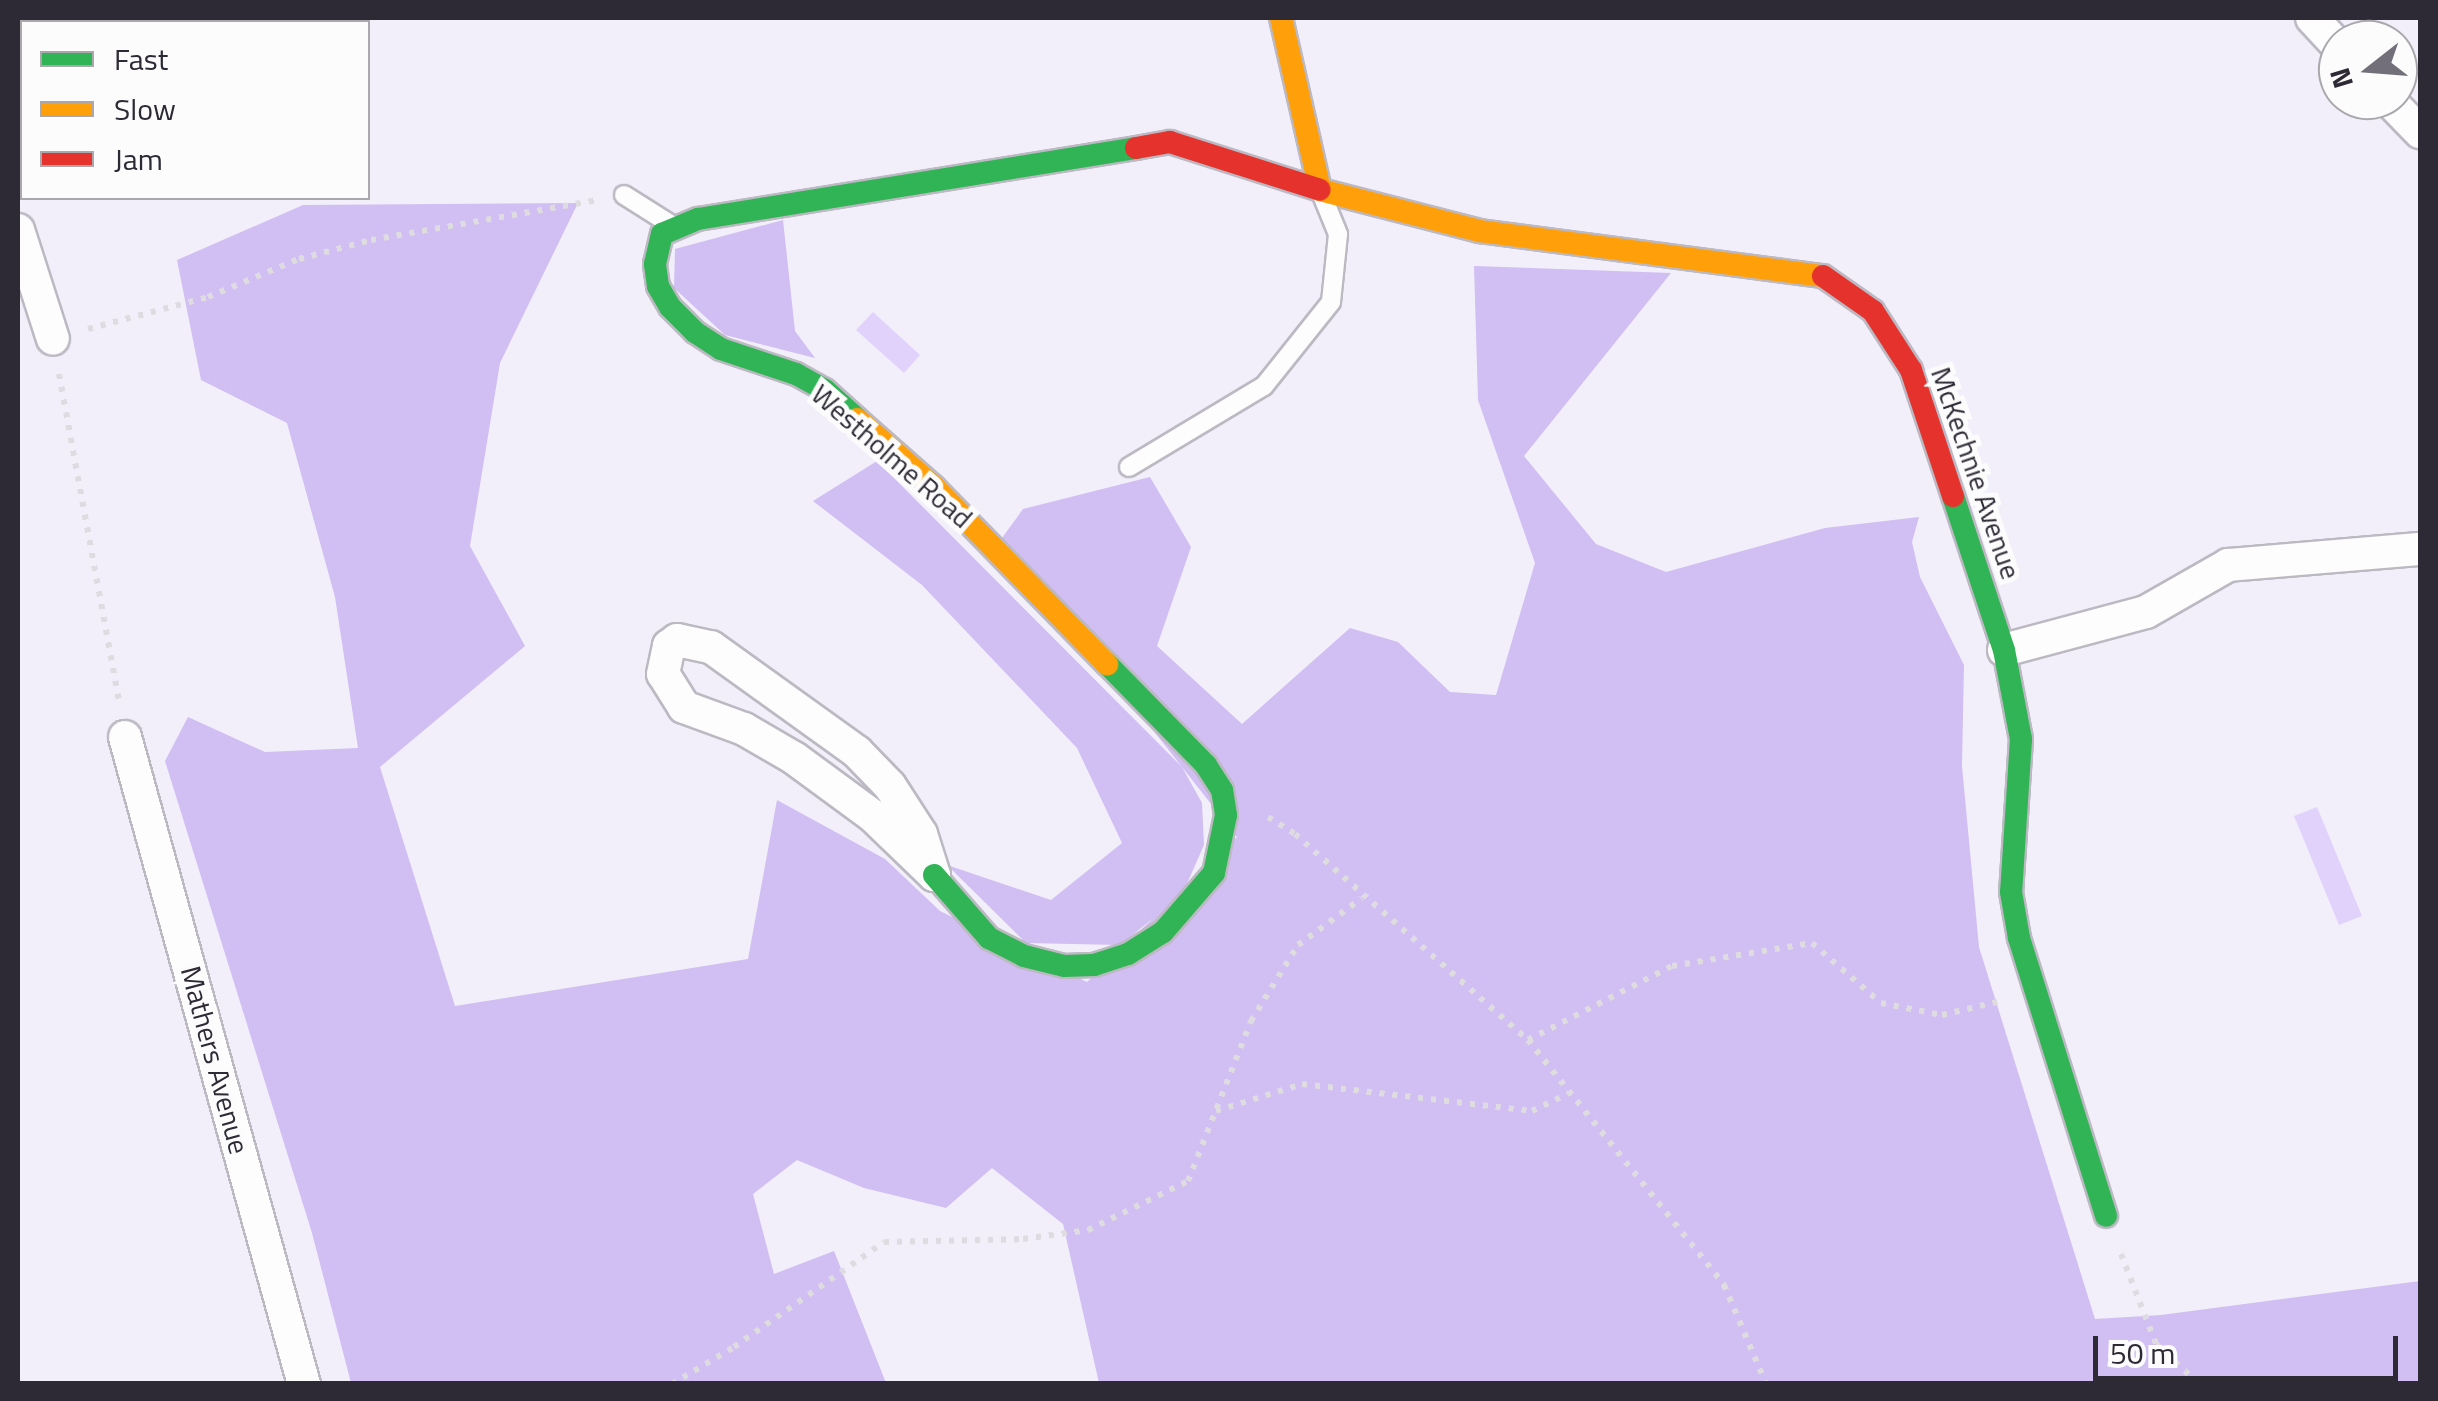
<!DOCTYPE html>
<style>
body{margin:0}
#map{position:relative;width:2438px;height:1401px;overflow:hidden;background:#f2effa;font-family:"Titillium Web",sans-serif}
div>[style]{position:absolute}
.forest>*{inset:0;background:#d1bef3}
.water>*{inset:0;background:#e1d2fc}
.path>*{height:6px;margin-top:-3px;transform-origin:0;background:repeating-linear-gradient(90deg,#dedce0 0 5px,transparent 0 13px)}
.roads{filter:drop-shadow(2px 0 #bcb9c3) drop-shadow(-2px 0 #bcb9c3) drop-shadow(0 2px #bcb9c3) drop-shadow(0 -2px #bcb9c3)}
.lane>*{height:18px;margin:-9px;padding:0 9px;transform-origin:9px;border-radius:9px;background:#fdfdfe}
.street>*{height:32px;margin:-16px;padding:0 16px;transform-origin:16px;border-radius:16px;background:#fdfdfe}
.fast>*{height:22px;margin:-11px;padding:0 11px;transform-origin:11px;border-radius:11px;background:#30b455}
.slow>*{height:22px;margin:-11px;padding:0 11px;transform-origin:11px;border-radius:11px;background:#ff9f0a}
.jam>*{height:22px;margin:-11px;padding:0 11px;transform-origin:11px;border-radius:11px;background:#e5322d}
span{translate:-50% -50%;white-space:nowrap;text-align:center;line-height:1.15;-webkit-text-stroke:10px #fcfcfc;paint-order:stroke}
.street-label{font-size:28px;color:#2e2a35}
.frame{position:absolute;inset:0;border:20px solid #2e2a35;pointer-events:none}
.legend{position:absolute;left:20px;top:20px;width:350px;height:180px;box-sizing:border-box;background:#fcfcfc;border:2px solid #aaa8ac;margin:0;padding:12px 18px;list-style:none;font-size:30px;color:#2e2a35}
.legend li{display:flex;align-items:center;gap:20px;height:50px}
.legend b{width:50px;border:2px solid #aaa8ac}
.north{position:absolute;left:2318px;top:20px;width:100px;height:100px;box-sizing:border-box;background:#fcfcfc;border:2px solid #aaa8ac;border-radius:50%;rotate:253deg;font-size:28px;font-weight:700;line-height:40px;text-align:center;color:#2e2a35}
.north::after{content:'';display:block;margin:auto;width:35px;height:45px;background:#736f7a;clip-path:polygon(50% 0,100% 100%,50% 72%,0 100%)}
.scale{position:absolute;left:2093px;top:1336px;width:305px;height:45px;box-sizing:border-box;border:5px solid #2e2a35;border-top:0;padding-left:12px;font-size:30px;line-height:35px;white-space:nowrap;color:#2e2a35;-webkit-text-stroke:8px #fcfcfc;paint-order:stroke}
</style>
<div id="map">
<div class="forest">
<i style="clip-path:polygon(578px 203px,500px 363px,470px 546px,525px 646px,380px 767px,455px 1006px,748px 959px,777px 800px,885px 859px,940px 911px,1087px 982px,1237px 837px,1002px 538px,1023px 509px,1150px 477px,1191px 547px,1157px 646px,1242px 724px,1350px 628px,1398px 642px,1450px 692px,1496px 695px,1535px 563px,1478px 400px,1474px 266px,1671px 273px,1524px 456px,1596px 544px,1666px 572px,1825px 528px,1919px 517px,1912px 542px,1920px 577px,1964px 665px,1962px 766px,1979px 947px,2095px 1319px,2161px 1315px,2420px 1281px,2420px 1383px,1099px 1383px,1063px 1224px,992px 1168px,946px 1208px,864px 1188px,797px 1160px,753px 1194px,774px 1274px,834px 1251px,886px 1383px,351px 1383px,312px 1233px,165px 761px,188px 717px,265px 752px,358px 748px,335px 597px,287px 423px,201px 380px,177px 260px,303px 205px)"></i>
<i style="clip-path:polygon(783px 220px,795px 331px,815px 358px,725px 335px,674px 288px,675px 249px)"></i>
<i style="clip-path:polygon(877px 461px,1182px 767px,1202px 803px,1204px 845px,1182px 895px,1120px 945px,1026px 943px,947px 865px,1051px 900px,1122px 843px,1077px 748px,922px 585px,813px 501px)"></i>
</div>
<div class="water">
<i style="clip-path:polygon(873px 312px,920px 355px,904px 373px,856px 330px)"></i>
<i style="clip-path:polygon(2317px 807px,2362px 916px,2339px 925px,2294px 816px)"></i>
</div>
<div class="path">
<i style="left:88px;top:329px;width:124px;rotate:-14.9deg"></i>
<i style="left:208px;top:297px;width:99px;rotate:-22.7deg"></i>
<i style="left:299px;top:259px;width:74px;rotate:-14.8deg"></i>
<i style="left:371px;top:240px;width:230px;rotate:-10deg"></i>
<i style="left:59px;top:374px;width:338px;rotate:79.6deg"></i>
<i style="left:1268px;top:817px;width:32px;rotate:32deg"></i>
<i style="left:1295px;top:834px;width:311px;rotate:41.5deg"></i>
<i style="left:1528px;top:1040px;width:314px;rotate:51.3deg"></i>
<i style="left:1724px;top:1285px;width:108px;rotate:67deg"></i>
<i style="left:1528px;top:1040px;width:162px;rotate:-27.2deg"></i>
<i style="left:1672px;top:966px;width:142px;rotate:-9.3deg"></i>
<i style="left:1812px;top:943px;width:91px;rotate:41deg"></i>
<i style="left:1881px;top:1003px;width:62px;rotate:11.1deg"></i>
<i style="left:1942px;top:1015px;width:57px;rotate:-13.3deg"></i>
<i style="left:1216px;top:1111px;width:90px;rotate:-17.4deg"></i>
<i style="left:1302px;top:1084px;width:232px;rotate:6.7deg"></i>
<i style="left:1532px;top:1111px;width:41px;rotate:-25.9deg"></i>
<i style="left:2121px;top:1254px;width:97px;rotate:68.7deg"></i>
<i style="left:2156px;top:1344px;width:59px;rotate:42.9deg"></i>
<i style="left:672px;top:1384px;width:72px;rotate:-30.8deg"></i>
<i style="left:734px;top:1347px;width:183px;rotate:-35deg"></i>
<i style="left:884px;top:1242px;width:139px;rotate:-1.2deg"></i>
<i style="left:1023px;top:1239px;width:66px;rotate:-7.9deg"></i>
<i style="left:1088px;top:1230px;width:111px;rotate:-26.1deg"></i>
<i style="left:1188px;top:1181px;width:172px;rotate:-68.5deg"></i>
<i style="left:1251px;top:1021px;width:89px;rotate:-58.3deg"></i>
<i style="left:1298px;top:945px;width:79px;rotate:-36.3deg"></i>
</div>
<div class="roads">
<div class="lane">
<i style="left:624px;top:195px;width:54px;rotate:32.2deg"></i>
<i style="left:1129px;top:467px;width:157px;rotate:-31deg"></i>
<i style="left:1264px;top:386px;width:107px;rotate:-51.4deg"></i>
<i style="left:1331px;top:302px;width:68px;rotate:-84.1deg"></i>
<i style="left:1338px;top:234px;width:42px;rotate:-112.3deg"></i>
</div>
<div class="street">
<i style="left:2312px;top:18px;width:38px;rotate:47deg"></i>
<i style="left:2389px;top:100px;width:45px;rotate:45.9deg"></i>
<i style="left:18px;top:230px;width:114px;rotate:72.2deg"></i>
<i style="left:677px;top:640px;width:35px;rotate:12deg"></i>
<i style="left:711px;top:647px;width:180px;rotate:35.7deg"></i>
<i style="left:857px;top:752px;width:47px;rotate:45.9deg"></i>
<i style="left:890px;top:786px;width:57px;rotate:57.1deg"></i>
<i style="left:921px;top:834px;width:43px;rotate:72.4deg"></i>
<i style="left:934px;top:875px;width:85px;rotate:-136deg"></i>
<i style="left:873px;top:816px;width:98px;rotate:-143.7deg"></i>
<i style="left:794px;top:758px;width:58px;rotate:-149.9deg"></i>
<i style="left:744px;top:729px;width:64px;rotate:-159.9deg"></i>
<i style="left:684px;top:707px;width:39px;rotate:-122deg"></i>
<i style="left:663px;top:674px;width:29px;rotate:-78deg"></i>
<i style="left:669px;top:646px;width:10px;rotate:-37deg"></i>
<i style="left:2004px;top:650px;width:147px;rotate:-15deg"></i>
<i style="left:2146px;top:612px;width:95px;rotate:-29.8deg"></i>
<i style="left:2228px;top:565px;width:193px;rotate:-4.8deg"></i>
<i style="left:125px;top:737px;width:671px;rotate:74.54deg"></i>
</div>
<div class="fast">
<i style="left:857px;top:419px;width:43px;rotate:-137.8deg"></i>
<i style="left:825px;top:390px;width:33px;rotate:-151deg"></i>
<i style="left:796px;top:374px;width:79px;rotate:-161.6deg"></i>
<i style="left:721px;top:349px;width:31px;rotate:-147deg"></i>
<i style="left:695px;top:332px;width:35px;rotate:-135deg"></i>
<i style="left:670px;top:307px;width:24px;rotate:-120deg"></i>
<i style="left:658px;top:286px;width:22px;rotate:-98deg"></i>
<i style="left:655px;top:264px;width:31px;rotate:-77deg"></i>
<i style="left:662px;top:234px;width:39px;rotate:-23deg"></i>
<i style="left:698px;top:219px;width:444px;rotate:-9.2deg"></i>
<i style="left:1953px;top:496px;width:162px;rotate:71.7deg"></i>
<i style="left:2004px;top:650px;width:91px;rotate:79.2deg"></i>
<i style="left:2021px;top:739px;width:153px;rotate:93.7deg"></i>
<i style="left:2011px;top:892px;width:47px;rotate:80.1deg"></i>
<i style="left:2019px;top:938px;width:291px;rotate:72.6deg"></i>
<i style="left:934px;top:875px;width:84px;rotate:48.9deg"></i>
<i style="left:989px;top:938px;width:39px;rotate:27deg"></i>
<i style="left:1024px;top:956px;width:41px;rotate:14deg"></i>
<i style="left:1064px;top:966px;width:30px;rotate:-2deg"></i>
<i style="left:1094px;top:965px;width:36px;rotate:-18deg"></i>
<i style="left:1128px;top:954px;width:41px;rotate:-32.2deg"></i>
<i style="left:1163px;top:932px;width:78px;rotate:-49.2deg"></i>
<i style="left:1214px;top:873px;width:59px;rotate:-78.3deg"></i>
<i style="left:1226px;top:815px;width:25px;rotate:-99deg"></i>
<i style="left:1222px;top:790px;width:30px;rotate:-123deg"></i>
<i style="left:1206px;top:765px;width:141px;rotate:-134.4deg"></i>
</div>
<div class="slow">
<i style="left:1281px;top:18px;width:176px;rotate:77.2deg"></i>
<i style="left:1320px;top:190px;width:165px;rotate:14.4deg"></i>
<i style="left:1480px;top:231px;width:346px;rotate:7.5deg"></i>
<i style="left:857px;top:419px;width:103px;rotate:41.4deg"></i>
<i style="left:934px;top:487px;width:248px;rotate:45.7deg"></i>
</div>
<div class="jam">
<i style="left:1136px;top:148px;width:35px;rotate:-10deg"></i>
<i style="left:1170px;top:142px;width:157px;rotate:17.7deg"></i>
<i style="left:1823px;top:276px;width:61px;rotate:35deg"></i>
<i style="left:1873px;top:311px;width:70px;rotate:57.2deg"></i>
<i style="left:1911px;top:370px;width:133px;rotate:71.6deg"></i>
</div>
</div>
<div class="street-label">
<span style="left:892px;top:456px;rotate:41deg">Westholme Road</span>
<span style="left:1976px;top:473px;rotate:71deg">McKechnie Avenue</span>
<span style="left:215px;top:1060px;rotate:75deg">Mathers Avenue</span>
</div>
<div class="frame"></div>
<ul class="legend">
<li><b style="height:12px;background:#30b455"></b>Fast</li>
<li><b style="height:12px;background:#ff9f0a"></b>Slow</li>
<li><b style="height:12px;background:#e5322d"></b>Jam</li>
</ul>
<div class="north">N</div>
<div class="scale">50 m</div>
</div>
